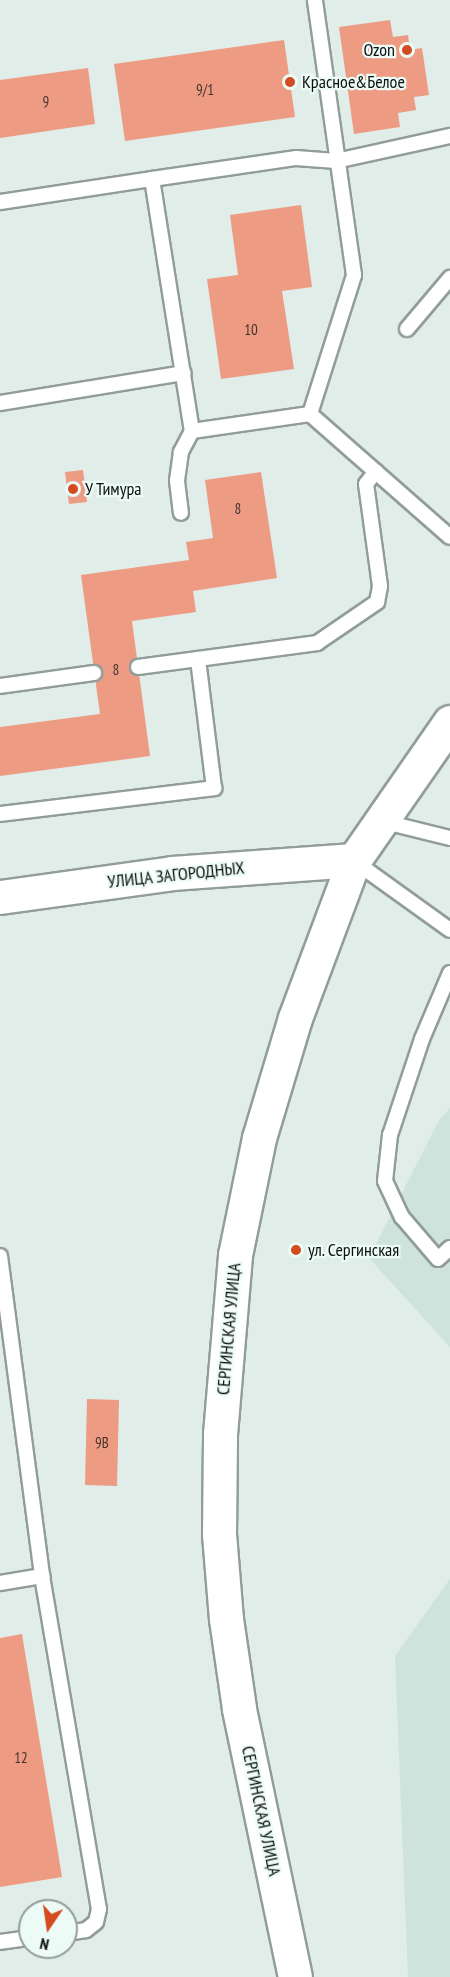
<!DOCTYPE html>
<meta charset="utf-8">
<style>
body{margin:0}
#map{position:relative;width:450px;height:1977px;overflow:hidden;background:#e0ede9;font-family:"PT Sans Narrow",sans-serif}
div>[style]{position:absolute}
.built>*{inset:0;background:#cde3dc}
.building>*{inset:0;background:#ee9b83}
.roads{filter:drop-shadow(2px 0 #919d99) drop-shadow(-2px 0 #919d99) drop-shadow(0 2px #919d99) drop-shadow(0 -2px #919d99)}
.service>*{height:14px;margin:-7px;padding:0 7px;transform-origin:7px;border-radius:7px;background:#fff}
.secondary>*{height:33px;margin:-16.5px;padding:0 16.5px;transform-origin:16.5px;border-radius:16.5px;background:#fff}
.dots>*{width:16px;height:16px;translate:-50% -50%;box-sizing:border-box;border:3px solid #edfbf6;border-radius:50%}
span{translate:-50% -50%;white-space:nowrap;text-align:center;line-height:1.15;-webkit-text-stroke:4.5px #edfbf6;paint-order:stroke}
.number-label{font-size:15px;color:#44332c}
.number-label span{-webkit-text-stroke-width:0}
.poi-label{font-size:18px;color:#0c100f}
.right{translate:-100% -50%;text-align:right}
.left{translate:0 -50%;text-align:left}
.street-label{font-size:18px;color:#0c100f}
.north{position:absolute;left:18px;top:1899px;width:60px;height:60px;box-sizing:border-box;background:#edfbf6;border:2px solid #939d9a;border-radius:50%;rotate:193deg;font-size:16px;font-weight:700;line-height:24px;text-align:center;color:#0c100f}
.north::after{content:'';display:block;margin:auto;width:21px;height:27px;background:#d34b1e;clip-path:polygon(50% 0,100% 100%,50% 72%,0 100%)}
</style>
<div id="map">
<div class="built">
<i style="clip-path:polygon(450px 1108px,450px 1347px,369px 1258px,439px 1120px)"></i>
<i style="clip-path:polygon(450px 1579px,450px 1977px,408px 1977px,395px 1656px)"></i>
</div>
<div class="building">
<i style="clip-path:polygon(390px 20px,393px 37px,408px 35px,410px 50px,422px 48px,429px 95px,414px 97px,416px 110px,398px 113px,400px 127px,354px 134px,339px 27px)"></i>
<i style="clip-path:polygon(284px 40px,295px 117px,125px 141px,114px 64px)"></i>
<i style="clip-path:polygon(88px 68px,95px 124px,0 138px,0 80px)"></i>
<i style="clip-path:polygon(301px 205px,312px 287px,282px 291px,294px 369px,221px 379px,207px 279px,238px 275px,230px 215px)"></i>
<i style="clip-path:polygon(83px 470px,87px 502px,69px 504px,65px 472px)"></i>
<i style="clip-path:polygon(261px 472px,277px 578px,193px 591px,196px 612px,132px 621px,150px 756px,0 776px,0 727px,100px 714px,81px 575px,189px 560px,186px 542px,213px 538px,205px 480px)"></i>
<i style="clip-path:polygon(87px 1399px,119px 1400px,117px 1486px,85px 1485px)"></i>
<i style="clip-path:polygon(22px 1634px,62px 1877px,0 1887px,0 1638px)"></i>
</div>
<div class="roads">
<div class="service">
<i style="left:152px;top:179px;width:146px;rotate:-8.3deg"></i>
<i style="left:296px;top:158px;width:40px;rotate:4.3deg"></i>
<i style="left:336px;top:161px;width:117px;rotate:-12.4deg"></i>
<i style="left:0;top:202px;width:154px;rotate:-8.6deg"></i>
<i style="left:152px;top:179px;width:255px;rotate:81deg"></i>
<i style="left:192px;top:431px;width:24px;rotate:118deg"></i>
<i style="left:181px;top:452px;width:29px;rotate:98deg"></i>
<i style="left:177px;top:481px;width:32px;rotate:83deg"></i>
<i style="left:407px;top:329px;width:67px;rotate:-49.9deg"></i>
<i style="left:0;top:403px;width:186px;rotate:-9.3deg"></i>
<i style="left:310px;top:414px;width:146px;rotate:-72.4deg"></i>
<i style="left:354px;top:275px;width:278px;rotate:-98.1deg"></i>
<i style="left:192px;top:431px;width:119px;rotate:-8.2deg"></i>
<i style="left:310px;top:414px;width:186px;rotate:41.3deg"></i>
<i style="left:138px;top:667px;width:181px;rotate:-7.6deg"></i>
<i style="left:317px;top:643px;width:73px;rotate:-34.3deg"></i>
<i style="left:377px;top:602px;width:16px;rotate:-79deg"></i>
<i style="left:380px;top:586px;width:103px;rotate:-97.8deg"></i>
<i style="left:366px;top:484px;width:16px;rotate:-52deg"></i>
<i style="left:0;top:686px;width:95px;rotate:-7.9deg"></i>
<i style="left:0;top:814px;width:216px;rotate:-6.9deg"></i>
<i style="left:214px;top:788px;width:130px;rotate:-97.1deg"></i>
<i style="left:381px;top:821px;width:71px;rotate:13.8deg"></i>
<i style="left:354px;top:861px;width:118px;rotate:35.7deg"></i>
<i style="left:450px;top:973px;width:72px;rotate:113deg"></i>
<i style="left:422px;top:1039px;width:101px;rotate:108.4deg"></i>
<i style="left:390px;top:1135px;width:46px;rotate:96.2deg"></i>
<i style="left:385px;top:1181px;width:40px;rotate:65deg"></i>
<i style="left:402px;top:1217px;width:55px;rotate:49.4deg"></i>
<i style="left:438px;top:1259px;width:16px;rotate:-43deg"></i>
<i style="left:0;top:1256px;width:323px;rotate:82.5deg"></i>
<i style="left:42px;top:1576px;width:338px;rotate:80.3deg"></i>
<i style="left:99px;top:1909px;width:13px;rotate:103deg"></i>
<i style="left:96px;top:1922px;width:13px;rotate:141deg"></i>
<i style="left:86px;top:1930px;width:20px;rotate:171deg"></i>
<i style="left:0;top:1583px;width:43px;rotate:-9.5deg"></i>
<i style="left:0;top:1942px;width:30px;rotate:-8deg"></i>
</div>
<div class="secondary">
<i style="left:0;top:897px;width:174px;rotate:-7.9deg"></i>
<i style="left:172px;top:873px;width:182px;rotate:-4.1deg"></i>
<i style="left:295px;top:1977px;width:275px;rotate:-101.8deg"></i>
<i style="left:239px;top:1708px;width:90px;rotate:-98.3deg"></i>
<i style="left:226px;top:1619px;width:85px;rotate:-94.7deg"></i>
<i style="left:219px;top:1534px;width:100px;rotate:-89.4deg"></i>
<i style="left:220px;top:1434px;width:180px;rotate:-85.2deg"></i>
<i style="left:235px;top:1255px;width:119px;rotate:-78.4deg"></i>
<i style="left:259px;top:1138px;width:125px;rotate:-73.3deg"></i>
<i style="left:295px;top:1018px;width:169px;rotate:-69.5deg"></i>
<i style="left:354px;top:860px;width:168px;rotate:-55.2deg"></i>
</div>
</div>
<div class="dots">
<i style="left:407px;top:50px;background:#d34b1e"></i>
<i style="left:290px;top:82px;background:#d34b1e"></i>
<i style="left:73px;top:489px;background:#d34b1e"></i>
<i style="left:296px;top:1250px;background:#d34b1e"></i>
</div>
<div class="number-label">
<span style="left:205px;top:90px">9/1</span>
<span style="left:46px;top:102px">9</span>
<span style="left:251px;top:330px">10</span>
<span style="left:238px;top:509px">8</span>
<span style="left:116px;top:670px">8</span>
<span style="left:102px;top:1443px">9В</span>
<span style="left:21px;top:1758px">12</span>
</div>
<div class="poi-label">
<span class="right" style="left:395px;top:50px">Ozon</span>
<span class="left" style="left:302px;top:82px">Красное&amp;Белое</span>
<span class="left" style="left:85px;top:489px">У Тимура</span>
<span class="left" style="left:308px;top:1250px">ул. Сергинская</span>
</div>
<div class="street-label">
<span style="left:176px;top:875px;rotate:-6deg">УЛИЦА ЗАГОРОДНЫХ</span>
<span style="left:229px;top:1329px;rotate:-85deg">СЕРГИНСКАЯ УЛИЦА</span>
<span style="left:261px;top:1811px;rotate:78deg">СЕРГИНСКАЯ УЛИЦА</span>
</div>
<div class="north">N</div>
</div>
